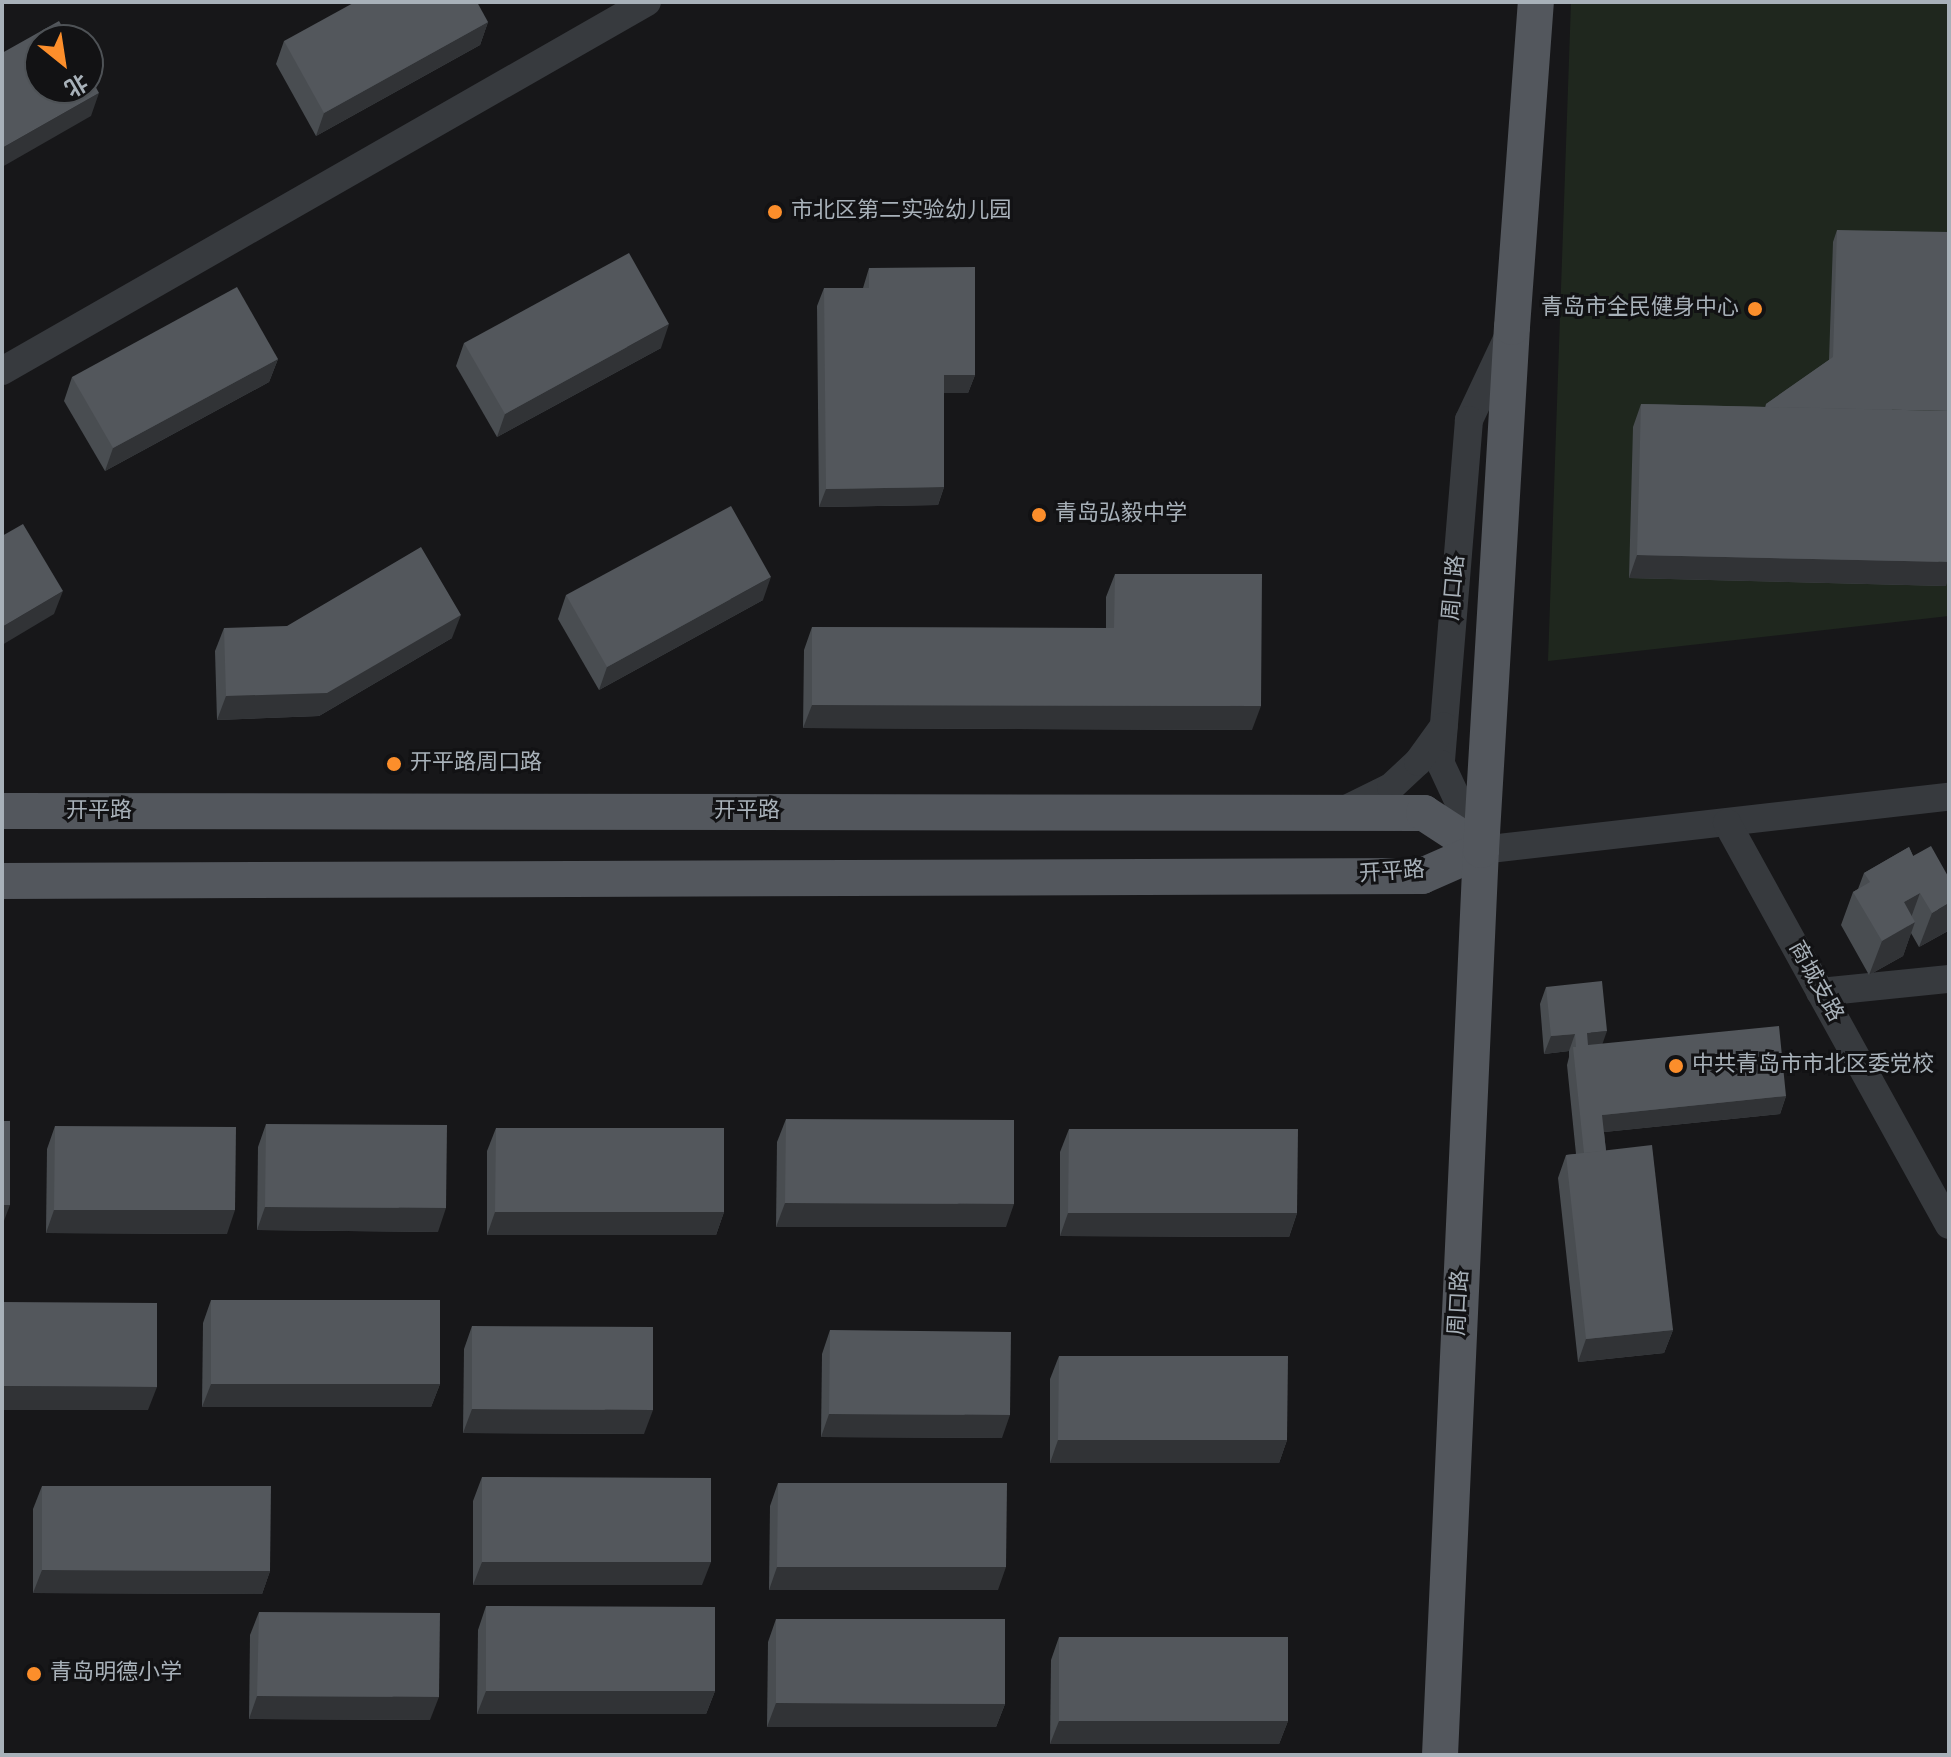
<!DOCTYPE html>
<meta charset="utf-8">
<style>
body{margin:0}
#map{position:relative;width:1951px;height:1757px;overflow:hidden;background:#171719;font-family:Overpass,"Noto Sans SC",sans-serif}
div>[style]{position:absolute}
.green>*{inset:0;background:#1f271e}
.minor>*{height:28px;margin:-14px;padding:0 14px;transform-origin:14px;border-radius:14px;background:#373a3e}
.major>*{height:36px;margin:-18px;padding:0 18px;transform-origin:18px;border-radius:18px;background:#53575d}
.wall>*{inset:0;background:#494d51}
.shaded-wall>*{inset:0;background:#313336}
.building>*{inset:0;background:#53575c}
.dots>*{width:22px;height:22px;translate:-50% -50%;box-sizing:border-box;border:4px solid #121214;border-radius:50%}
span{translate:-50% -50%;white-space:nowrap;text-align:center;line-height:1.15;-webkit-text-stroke:6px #121214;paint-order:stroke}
.poi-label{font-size:22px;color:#a8b1b9}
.left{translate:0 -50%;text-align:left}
.right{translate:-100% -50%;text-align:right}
.street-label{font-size:22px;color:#a8b1b9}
.frame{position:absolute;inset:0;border:4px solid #a8b1b9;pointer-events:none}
.north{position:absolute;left:24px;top:24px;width:80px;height:80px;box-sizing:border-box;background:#121214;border:2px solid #4e5256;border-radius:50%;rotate:150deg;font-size:22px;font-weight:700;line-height:32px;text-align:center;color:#a8b1b9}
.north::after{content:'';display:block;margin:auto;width:28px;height:36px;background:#fc8e2b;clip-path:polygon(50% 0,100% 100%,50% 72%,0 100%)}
</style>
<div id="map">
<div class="green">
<i style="clip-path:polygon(1571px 2px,1949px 2px,1949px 616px,1548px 661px)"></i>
</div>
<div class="minor">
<i style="left:1508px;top:337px;width:92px;rotate:115.2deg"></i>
<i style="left:1469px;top:420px;width:345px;rotate:94.7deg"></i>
<i style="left:1441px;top:764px;width:95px;rotate:65.1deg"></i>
<i style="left:1481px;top:850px;width:471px;rotate:-6.5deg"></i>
<i style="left:2px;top:371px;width:743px;rotate:-29.77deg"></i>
<i style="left:1340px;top:812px;width:57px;rotate:-26.1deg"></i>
<i style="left:1391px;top:787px;width:37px;rotate:-43deg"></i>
<i style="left:1418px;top:762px;width:44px;rotate:-54.2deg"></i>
<i style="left:1727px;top:823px;width:459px;rotate:61.1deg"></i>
<i style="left:1820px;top:992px;width:130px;rotate:-5.8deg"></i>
</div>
<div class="major">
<i style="left:2px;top:811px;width:1422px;rotate:0.08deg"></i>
<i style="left:1424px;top:813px;width:68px;rotate:33deg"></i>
<i style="left:2px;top:881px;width:1420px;rotate:-0.2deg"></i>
<i style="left:1422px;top:876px;width:64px;rotate:-23.8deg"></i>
<i style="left:1440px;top:1755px;width:906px;rotate:-87.41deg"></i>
<i style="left:1481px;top:850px;width:524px;rotate:-86.61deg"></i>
<i style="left:1512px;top:327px;width:326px;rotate:-85.8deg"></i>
</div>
<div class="wall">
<i style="clip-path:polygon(488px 22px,480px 45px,316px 136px,276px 64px,284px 41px)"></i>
<i style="clip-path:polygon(1837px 230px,1946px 586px,1629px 578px,1633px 427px,1641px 404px,1765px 407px,1766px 404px,1829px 360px,1833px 242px)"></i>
<i style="clip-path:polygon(869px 268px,975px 375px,968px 393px,944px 393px,944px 487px,938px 505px,819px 507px,817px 306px,824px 288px,863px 288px)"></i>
<i style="clip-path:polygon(464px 343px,661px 348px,497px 437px,456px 366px)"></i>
<i style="clip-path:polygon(278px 359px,269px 382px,105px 471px,64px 401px,72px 377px)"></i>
<i style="clip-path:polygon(1115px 574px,1252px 730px,803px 728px,804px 650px,812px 627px,1106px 628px,1106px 597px)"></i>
<i style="clip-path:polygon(566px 595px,763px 600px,599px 690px,558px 619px)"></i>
<i style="clip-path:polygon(224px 628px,452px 638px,319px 716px,217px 720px,215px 651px)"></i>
<i style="clip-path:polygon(1909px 847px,1948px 931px,1919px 947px,1911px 933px,1903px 956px,1869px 975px,1841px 925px,1853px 892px,1858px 889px,1864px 873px)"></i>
<i style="clip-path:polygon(1546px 987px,1602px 1044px,1786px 1096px,1780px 1114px,1604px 1132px,1606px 1151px,1673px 1330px,1664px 1353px,1578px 1362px,1558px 1178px,1566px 1155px,1576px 1154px,1567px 1065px,1569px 1057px,1569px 1051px,1544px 1054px,1540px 1004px)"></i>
<i style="clip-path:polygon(786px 1119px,1006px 1227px,776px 1227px,777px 1142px)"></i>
<i style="clip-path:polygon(266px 1124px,438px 1232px,257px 1230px,258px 1147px)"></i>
<i style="clip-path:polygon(55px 1126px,227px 1234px,46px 1233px,47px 1149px)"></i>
<i style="clip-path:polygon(496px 1128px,724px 1212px,716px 1235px,487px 1235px,487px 1151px)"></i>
<i style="clip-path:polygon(1069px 1129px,1297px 1213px,1289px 1237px,1060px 1236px,1060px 1152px)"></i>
<i style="clip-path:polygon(211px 1300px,440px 1384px,431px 1407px,202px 1407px,203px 1323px)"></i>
<i style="clip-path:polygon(472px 1326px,644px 1434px,463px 1433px,464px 1349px)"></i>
<i style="clip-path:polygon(830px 1330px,1002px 1438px,821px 1437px,822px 1354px)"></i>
<i style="clip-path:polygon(1059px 1356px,1287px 1440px,1279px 1463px,1050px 1463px,1050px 1379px)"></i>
<i style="clip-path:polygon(482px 1477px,702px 1585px,473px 1585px,473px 1501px)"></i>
<i style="clip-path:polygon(778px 1483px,998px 1590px,769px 1590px,770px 1506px)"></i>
<i style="clip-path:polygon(42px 1486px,270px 1571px,262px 1594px,33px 1593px,33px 1509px)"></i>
<i style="clip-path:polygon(486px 1606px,715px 1691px,706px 1714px,477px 1714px,478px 1630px)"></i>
<i style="clip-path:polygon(259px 1612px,430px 1720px,249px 1719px,250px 1635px)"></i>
<i style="clip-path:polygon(776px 1619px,1005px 1704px,996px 1727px,767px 1727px,768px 1642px)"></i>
<i style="clip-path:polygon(1059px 1637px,1288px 1721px,1279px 1744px,1050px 1744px,1051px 1660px)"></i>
</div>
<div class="shaded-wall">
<i style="clip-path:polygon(488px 22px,480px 45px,316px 136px,324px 113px)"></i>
<i style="clip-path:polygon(99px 93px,91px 116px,2px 167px,2px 148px)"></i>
<i style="clip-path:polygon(669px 324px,661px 348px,497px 437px,505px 414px)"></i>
<i style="clip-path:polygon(278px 359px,269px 382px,105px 471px,113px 448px)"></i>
<i style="clip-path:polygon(944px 375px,975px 375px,968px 393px,937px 393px)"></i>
<i style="clip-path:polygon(944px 487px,938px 505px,819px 507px,826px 489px)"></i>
<i style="clip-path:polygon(1637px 555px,1949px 562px,1949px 577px,1946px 586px,1629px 578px)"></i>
<i style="clip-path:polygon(771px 577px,763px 600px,599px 690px,607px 667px)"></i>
<i style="clip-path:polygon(63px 591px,54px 614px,2px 645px,2px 627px)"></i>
<i style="clip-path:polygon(461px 615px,452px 638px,319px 716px,217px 720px,226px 696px)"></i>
<i style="clip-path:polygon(812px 705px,1261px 706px,1252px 730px,803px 728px)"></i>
<i style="clip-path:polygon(1920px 893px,1908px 926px,1915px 922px,1903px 956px,1869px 975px,1882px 941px,1904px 902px)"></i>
<i style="clip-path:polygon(1949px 903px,1949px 927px,1948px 931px,1919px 947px,1932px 913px)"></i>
<i style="clip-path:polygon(1607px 1031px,1601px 1048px,1581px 1050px,1587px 1033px)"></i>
<i style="clip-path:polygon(1575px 1034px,1569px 1051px,1544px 1054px,1551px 1036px)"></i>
<i style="clip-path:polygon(1786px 1096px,1780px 1114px,1595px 1133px,1602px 1115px)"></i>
<i style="clip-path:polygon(785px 1203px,1014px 1204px,1006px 1227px,776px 1227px)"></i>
<i style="clip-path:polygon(2px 1205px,10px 1205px,2px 1226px)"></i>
<i style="clip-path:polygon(265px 1207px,446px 1208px,438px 1232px,257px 1230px)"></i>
<i style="clip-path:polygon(54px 1210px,235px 1210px,227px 1234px,46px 1233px)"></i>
<i style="clip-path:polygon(495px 1212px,724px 1212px,716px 1235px,487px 1235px)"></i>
<i style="clip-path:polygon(1068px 1213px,1297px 1213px,1289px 1237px,1060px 1236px)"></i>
<i style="clip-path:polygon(1673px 1330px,1664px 1353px,1578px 1362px,1586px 1339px)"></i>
<i style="clip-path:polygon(211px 1384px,440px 1384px,431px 1407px,202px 1407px)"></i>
<i style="clip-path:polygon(2px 1386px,157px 1387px,148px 1410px,2px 1410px)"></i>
<i style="clip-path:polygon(472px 1409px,653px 1410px,644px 1434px,463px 1433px)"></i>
<i style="clip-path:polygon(829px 1414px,1010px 1415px,1002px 1438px,821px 1437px)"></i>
<i style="clip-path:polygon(1058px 1440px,1287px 1440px,1279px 1463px,1050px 1463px)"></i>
<i style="clip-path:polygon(482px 1562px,711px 1562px,702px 1585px,473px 1585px)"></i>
<i style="clip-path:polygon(777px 1567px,1006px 1567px,998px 1590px,769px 1590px)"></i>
<i style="clip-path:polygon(42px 1570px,270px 1571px,262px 1594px,33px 1593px)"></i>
<i style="clip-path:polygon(486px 1691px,715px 1691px,706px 1714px,477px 1714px)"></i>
<i style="clip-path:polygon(257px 1696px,439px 1697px,430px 1720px,249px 1719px)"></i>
<i style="clip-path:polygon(776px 1703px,1005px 1704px,996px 1727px,767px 1727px)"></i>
<i style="clip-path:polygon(1059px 1721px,1288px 1721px,1279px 1744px,1050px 1744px)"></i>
</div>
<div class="building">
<i style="clip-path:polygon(355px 2px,477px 2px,488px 22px,324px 113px,284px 41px)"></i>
<i style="clip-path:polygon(59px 21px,70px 40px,40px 40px,40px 88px,88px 88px,88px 73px,99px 93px,2px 148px,2px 53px)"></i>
<i style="clip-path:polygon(1837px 230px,1949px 232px,1949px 411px,1766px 407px,1766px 404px,1833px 357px)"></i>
<i style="clip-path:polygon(629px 253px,669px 324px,505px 414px,464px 343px)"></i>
<i style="clip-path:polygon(975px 267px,975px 375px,944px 375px,944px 487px,826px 489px,824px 288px,869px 288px,869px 268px)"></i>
<i style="clip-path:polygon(237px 287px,278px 359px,113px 448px,72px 377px)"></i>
<i style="clip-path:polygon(1641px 404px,1949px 411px,1949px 562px,1637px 555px)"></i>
<i style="clip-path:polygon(731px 506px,771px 577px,607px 667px,566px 595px)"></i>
<i style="clip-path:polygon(23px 524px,63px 591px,2px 627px,2px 536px)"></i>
<i style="clip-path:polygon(421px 547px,461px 615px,327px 693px,226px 696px,224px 628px,287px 626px)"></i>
<i style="clip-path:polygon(1115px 574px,1262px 574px,1261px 706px,812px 705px,812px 627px,1114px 628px)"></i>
<i style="clip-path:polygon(1931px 846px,1949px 878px,1949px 903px,1932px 913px,1920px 893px,1904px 902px,1915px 922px,1882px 941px,1853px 892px,1870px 882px,1864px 873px,1909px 847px,1913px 856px)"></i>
<i style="clip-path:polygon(1602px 981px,1607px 1031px,1587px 1033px,1588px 1045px,1779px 1026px,1786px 1096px,1602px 1115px,1606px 1151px,1584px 1153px,1573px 1047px,1576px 1047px,1575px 1034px,1551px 1036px,1546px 987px)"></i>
<i style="clip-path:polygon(786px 1119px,1014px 1120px,1014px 1204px,785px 1203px)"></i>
<i style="clip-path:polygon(2px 1121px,10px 1121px,10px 1205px,2px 1205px)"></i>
<i style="clip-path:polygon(266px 1124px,447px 1125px,446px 1208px,265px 1207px)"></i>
<i style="clip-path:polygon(55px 1126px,236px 1127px,235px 1210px,54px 1210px)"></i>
<i style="clip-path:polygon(496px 1128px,724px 1128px,724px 1212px,495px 1212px)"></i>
<i style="clip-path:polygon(1069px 1129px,1298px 1129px,1297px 1213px,1068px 1213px)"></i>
<i style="clip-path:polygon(1652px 1145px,1673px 1330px,1586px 1339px,1566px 1155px)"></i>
<i style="clip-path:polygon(211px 1300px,440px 1300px,440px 1384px,211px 1384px)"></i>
<i style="clip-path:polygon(2px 1302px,157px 1303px,157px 1387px,2px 1386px)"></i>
<i style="clip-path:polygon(472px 1326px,653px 1327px,653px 1410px,472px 1409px)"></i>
<i style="clip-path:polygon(830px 1330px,1011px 1332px,1010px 1415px,829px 1414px)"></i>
<i style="clip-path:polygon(1059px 1356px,1288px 1356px,1287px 1440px,1058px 1440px)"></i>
<i style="clip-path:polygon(482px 1477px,711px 1478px,711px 1562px,482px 1562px)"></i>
<i style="clip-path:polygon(778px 1483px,1007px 1483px,1006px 1567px,777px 1567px)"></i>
<i style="clip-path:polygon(42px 1486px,271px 1486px,270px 1571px,42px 1570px)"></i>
<i style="clip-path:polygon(486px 1606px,715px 1607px,715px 1691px,486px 1691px)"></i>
<i style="clip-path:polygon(259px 1612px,440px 1613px,439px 1697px,257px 1696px)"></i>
<i style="clip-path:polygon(776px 1619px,1005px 1619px,1005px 1704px,776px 1703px)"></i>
<i style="clip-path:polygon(1059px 1637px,1288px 1637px,1288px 1721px,1059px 1721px)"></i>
</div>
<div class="dots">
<i style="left:775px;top:212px;background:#fc8e2b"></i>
<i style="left:1755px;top:309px;background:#fc8e2b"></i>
<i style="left:1039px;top:515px;background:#fc8e2b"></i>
<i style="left:394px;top:764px;background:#fc8e2b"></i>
<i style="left:1676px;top:1066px;background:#fc8e2b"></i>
<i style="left:34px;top:1674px;background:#fc8e2b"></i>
</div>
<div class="poi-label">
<span class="left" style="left:791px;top:212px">市北区第二实验幼儿园</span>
<span class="right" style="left:1739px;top:309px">青岛市全民健身中心</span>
<span class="left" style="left:1055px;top:515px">青岛弘毅中学</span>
<span class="left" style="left:410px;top:764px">开平路周口路</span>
<span class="left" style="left:1692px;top:1066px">中共青岛市市北区委党校</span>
<span class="left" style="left:50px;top:1674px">青岛明德小学</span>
</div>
<div class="street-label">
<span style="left:1455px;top:588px;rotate:-85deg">周口路</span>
<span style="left:99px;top:812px">开平路</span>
<span style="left:747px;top:812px">开平路</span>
<span style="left:1392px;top:873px;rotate:-4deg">开平路</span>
<span style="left:1815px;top:982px;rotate:61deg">商城支路</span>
<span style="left:1460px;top:1303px;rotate:-87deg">周口路</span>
</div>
<div class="frame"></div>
<div class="north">北</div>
</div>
